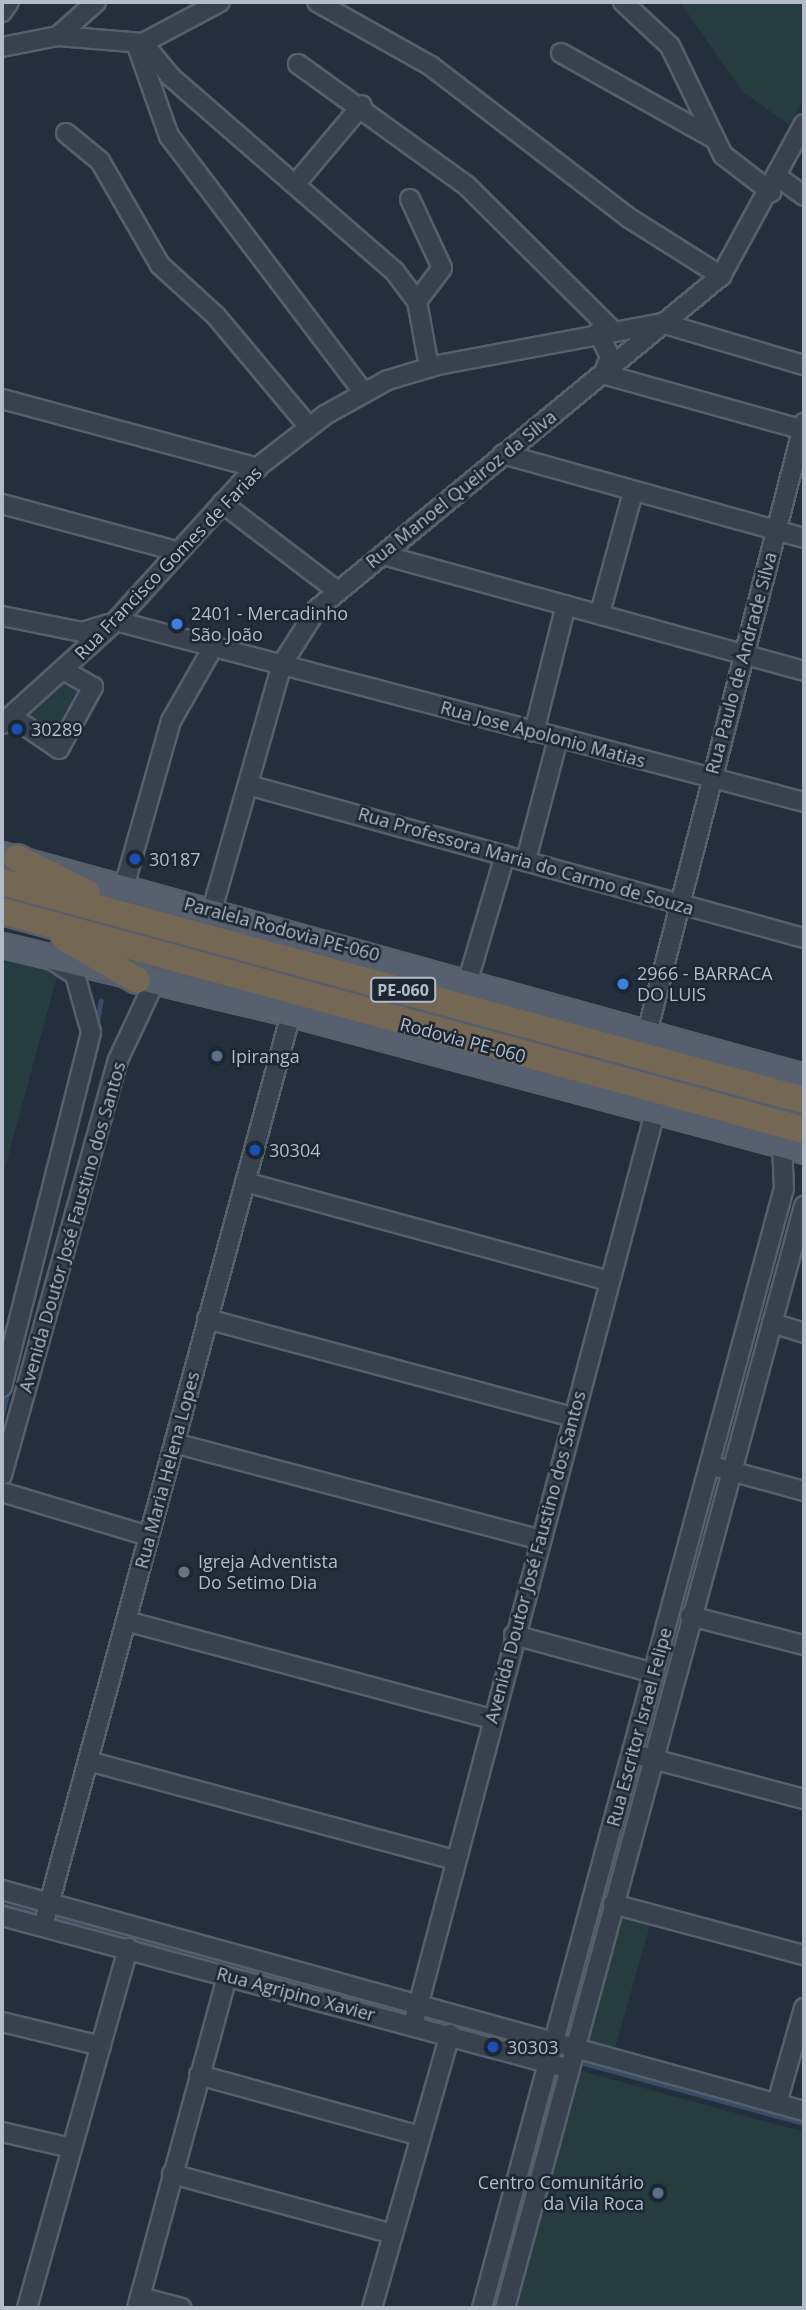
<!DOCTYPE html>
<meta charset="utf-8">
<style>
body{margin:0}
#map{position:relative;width:806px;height:2310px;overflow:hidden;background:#242f3e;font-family:"Open Sans",sans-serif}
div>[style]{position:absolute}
.green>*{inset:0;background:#263c3f}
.stream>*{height:4.5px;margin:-2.25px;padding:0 2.25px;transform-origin:2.25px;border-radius:2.25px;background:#394c67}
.roads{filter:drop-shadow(2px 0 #565f6c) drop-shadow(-2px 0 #565f6c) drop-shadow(0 2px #565f6c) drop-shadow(0 -2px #565f6c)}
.minor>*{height:18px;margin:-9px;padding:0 9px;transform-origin:9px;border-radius:9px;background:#38414e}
.major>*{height:23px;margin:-11.5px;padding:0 11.5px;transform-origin:11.5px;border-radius:11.5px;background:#56606e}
.highway>*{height:26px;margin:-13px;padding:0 13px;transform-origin:13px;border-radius:13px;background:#746855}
.dots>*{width:19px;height:19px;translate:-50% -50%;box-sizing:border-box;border:4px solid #1d2633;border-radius:50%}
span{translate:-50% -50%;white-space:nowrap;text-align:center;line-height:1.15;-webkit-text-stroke:5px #1d2633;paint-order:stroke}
.shield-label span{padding:2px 5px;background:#1d2633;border:2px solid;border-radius:5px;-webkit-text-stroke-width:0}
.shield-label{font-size:16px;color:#b4bcc9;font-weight:700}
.street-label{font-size:18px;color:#b4bcc9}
.poi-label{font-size:18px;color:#b4bcc9}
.left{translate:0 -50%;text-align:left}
.right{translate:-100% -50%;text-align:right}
.frame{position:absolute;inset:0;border:4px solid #b4bcc9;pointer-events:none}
</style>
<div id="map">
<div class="green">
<i style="clip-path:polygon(680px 2px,804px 2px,804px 97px,790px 126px,742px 91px)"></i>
<i style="clip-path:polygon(74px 673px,96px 686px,60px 757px,14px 726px)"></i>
<i style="clip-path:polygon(2px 887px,491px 1018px,490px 1032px,2px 901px)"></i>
<i style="clip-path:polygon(2px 953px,59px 969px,2px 1179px)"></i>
<i style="clip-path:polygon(611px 1907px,652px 1918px,613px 2055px,572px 2045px)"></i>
<i style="clip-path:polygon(578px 2070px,804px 2132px,804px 2308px,516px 2308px)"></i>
</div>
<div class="stream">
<i style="left:96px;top:1028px;width:27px;rotate:-80deg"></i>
<i style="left:2px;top:1415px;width:26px;rotate:-77deg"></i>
<i style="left:2px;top:1905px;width:41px;rotate:14deg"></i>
<i style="left:50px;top:1917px;width:373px;rotate:15.4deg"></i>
<i style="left:418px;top:2018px;width:132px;rotate:15.4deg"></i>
<i style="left:577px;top:2061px;width:235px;rotate:15.3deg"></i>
</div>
<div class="roads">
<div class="minor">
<i style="left:317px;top:2px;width:131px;rotate:29.3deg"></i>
<i style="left:431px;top:66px;width:250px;rotate:37.5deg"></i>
<i style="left:629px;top:218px;width:109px;rotate:32.2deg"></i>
<i style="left:623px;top:2px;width:64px;rotate:43.1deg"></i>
<i style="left:670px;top:46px;width:121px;rotate:64.1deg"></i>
<i style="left:723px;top:155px;width:61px;rotate:37.6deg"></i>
<i style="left:2px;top:12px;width:12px;rotate:-55deg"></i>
<i style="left:58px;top:36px;width:51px;rotate:-41.8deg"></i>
<i style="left:136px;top:43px;width:99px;rotate:70.5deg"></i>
<i style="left:169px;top:136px;width:321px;rotate:52.8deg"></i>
<i style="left:143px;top:43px;width:44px;rotate:50.5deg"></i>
<i style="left:171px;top:77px;width:297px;rotate:41deg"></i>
<i style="left:395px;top:272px;width:36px;rotate:53deg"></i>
<i style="left:417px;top:301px;width:67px;rotate:79.7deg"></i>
<i style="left:2px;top:47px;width:57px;rotate:-11.1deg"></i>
<i style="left:58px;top:36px;width:85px;rotate:4.7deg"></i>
<i style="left:143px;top:43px;width:87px;rotate:-28deg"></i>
<i style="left:561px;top:53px;width:172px;rotate:29.2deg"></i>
<i style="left:298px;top:64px;width:207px;rotate:35.8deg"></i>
<i style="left:466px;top:185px;width:204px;rotate:44.8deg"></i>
<i style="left:66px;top:133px;width:44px;rotate:39.5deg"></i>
<i style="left:100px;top:161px;width:120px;rotate:60deg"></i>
<i style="left:160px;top:265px;width:76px;rotate:42.3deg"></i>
<i style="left:216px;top:316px;width:145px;rotate:50deg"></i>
<i style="left:778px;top:177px;width:32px;rotate:36deg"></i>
<i style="left:298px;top:181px;width:99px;rotate:-49.9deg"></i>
<i style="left:410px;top:199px;width:76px;rotate:65.1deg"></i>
<i style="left:442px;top:268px;width:41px;rotate:127.1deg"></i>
<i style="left:598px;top:332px;width:28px;rotate:64deg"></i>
<i style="left:610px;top:357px;width:18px;rotate:112deg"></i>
<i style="left:603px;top:374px;width:209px;rotate:15.6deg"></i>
<i style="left:2px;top:399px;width:265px;rotate:15.1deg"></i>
<i style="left:503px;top:454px;width:313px;rotate:15.6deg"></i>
<i style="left:222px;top:503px;width:143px;rotate:37.3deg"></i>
<i style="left:2px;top:504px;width:180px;rotate:15.1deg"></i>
<i style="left:383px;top:555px;width:437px;rotate:15.4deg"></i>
<i style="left:600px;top:613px;width:125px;rotate:-74.7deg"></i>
<i style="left:2px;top:616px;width:82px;rotate:11.3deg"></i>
<i style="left:82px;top:632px;width:28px;rotate:-17deg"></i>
<i style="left:116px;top:621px;width:711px;rotate:14.74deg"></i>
<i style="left:11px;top:716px;width:58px;rotate:34.5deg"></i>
<i style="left:59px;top:749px;width:71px;rotate:-61.3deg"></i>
<i style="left:93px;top:687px;width:32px;rotate:-150deg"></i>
<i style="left:2px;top:724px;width:154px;rotate:-42.1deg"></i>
<i style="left:116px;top:621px;width:200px;rotate:-47.8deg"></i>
<i style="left:250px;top:473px;width:95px;rotate:-37.7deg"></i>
<i style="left:325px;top:415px;width:72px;rotate:-29.1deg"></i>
<i style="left:388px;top:380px;width:52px;rotate:-16.7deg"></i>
<i style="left:438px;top:365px;width:228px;rotate:-10.6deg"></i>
<i style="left:662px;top:323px;width:148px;rotate:16.5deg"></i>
<i style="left:534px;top:732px;width:131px;rotate:-75.9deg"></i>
<i style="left:248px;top:785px;width:577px;rotate:15.39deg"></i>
<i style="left:526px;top:860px;width:125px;rotate:-75.2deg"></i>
<i style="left:124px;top:887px;width:173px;rotate:-74.2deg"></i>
<i style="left:171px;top:721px;width:81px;rotate:-60.3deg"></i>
<i style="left:212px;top:910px;width:256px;rotate:-74.1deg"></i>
<i style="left:282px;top:664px;width:65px;rotate:-57.5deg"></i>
<i style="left:317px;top:609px;width:524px;rotate:-39.5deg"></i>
<i style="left:721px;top:276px;width:173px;rotate:-61.4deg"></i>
<i style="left:468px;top:980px;width:130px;rotate:-73.5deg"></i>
<i style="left:648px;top:1029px;width:626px;rotate:-75.56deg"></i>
<i style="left:245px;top:1182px;width:377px;rotate:15.2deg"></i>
<i style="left:207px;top:1319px;width:379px;rotate:15deg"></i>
<i style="left:772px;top:1323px;width:34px;rotate:17deg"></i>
<i style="left:2px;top:1387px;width:366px;rotate:-75.9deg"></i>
<i style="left:91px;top:1032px;width:59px;rotate:-105.7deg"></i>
<i style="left:75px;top:975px;width:25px;rotate:-146deg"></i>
<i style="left:174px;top:1443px;width:379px;rotate:14.8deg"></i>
<i style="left:716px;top:1467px;width:91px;rotate:15.3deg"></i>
<i style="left:2px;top:1475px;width:431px;rotate:-74.4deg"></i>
<i style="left:118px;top:1060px;width:85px;rotate:-64.9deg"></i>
<i style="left:2px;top:1492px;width:153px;rotate:16.7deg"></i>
<i style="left:690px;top:1616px;width:118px;rotate:14.3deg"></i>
<i style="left:126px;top:1621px;width:379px;rotate:15deg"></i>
<i style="left:514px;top:1635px;width:145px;rotate:15.2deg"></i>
<i style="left:642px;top:1756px;width:168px;rotate:14.9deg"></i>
<i style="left:88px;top:1761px;width:380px;rotate:15.1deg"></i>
<i style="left:2px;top:1890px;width:832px;rotate:15.41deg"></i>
<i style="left:613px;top:1904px;width:198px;rotate:15deg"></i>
<i style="left:2px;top:1916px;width:577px;rotate:15.07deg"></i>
<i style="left:43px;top:1926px;width:945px;rotate:-74.79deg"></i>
<i style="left:2px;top:2022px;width:102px;rotate:13.6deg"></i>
<i style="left:413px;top:2025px;width:945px;rotate:-75.15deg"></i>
<i style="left:199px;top:2075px;width:230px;rotate:15.4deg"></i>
<i style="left:777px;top:2103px;width:99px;rotate:-74.1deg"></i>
<i style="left:2px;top:2132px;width:71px;rotate:13.1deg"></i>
<i style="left:172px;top:2174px;width:229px;rotate:15.2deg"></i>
<i style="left:140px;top:2297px;width:43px;rotate:14.7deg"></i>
<i style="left:27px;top:2308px;width:374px;rotate:-74.3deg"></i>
<i style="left:137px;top:2308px;width:343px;rotate:-74.8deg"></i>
<i style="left:372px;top:2308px;width:285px;rotate:-74.1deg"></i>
<i style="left:482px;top:2308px;width:1160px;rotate:-74.91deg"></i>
<i style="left:784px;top:1188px;width:43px;rotate:-92.7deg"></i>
<i style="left:505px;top:2308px;width:1142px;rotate:-74.82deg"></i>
</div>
<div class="major">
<i style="left:2px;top:854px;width:832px;rotate:15.47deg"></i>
<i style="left:2px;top:945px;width:297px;rotate:13.4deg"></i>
<i style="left:291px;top:1014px;width:531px;rotate:14.95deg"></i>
</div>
<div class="highway">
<i style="left:17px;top:858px;width:78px;rotate:26.6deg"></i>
<i style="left:2px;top:882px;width:831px;rotate:15.21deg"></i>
<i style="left:2px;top:911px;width:831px;rotate:15.27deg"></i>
<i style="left:65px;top:938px;width:83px;rotate:30.3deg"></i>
</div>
</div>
<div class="dots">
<i style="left:177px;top:624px;background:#3f7fe0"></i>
<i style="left:17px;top:729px;background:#1a4fb4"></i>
<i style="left:135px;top:859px;background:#1a4fb4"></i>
<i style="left:623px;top:984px;background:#3f7fe0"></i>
<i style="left:217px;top:1056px;background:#5c6f8a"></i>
<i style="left:255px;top:1150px;background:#1a4fb4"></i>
<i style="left:184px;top:1572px;background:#6b7280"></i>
<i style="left:493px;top:2047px;background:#1a4fb4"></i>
<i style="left:658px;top:2193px;background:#5c6f8a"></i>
</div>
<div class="shield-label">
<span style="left:403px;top:990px">PE-060</span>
</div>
<div class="street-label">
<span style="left:461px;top:489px;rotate:-39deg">Rua Manoel Queiroz da Silva</span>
<span style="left:168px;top:563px;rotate:-46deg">Rua Francisco Gomes de Farias</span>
<span style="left:741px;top:663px;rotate:-75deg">Rua Paulo de Andrade Silva</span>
<span style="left:543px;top:734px;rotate:15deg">Rua Jose Apolonio Matias</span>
<span style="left:526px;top:861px;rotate:16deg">Rua Professora Maria do Carmo de Souza</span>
<span style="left:282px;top:929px;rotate:15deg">Paralela Rodovia PE-060</span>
<span style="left:463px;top:1040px;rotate:15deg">Rodovia PE-060</span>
<span style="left:72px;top:1227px;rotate:-74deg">Avenida Doutor José Faustino dos Santos</span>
<span style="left:167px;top:1470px;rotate:-75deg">Rua Maria Helena Lopes</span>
<span style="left:535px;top:1557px;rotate:-75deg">Avenida Doutor José Faustino dos Santos</span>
<span style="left:639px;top:1727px;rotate:-75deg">Rua Escritor Israel Felipe</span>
<span style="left:296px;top:1994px;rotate:15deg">Rua Agripino Xavier</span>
</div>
<div class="poi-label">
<span class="left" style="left:191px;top:624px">2401 - Mercadinho<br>São João</span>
<span class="left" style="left:31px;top:729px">30289</span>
<span class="left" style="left:149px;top:859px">30187</span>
<span class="left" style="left:637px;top:984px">2966 - BARRACA<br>DO LUIS</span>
<span class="left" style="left:231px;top:1056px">Ipiranga</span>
<span class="left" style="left:269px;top:1150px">30304</span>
<span class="left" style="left:198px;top:1572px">Igreja Adventista<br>Do Setimo Dia</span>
<span class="left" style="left:507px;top:2047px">30303</span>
<span class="right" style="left:644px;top:2193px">Centro Comunitário<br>da Vila Roca</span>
</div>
<div class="frame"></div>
</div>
